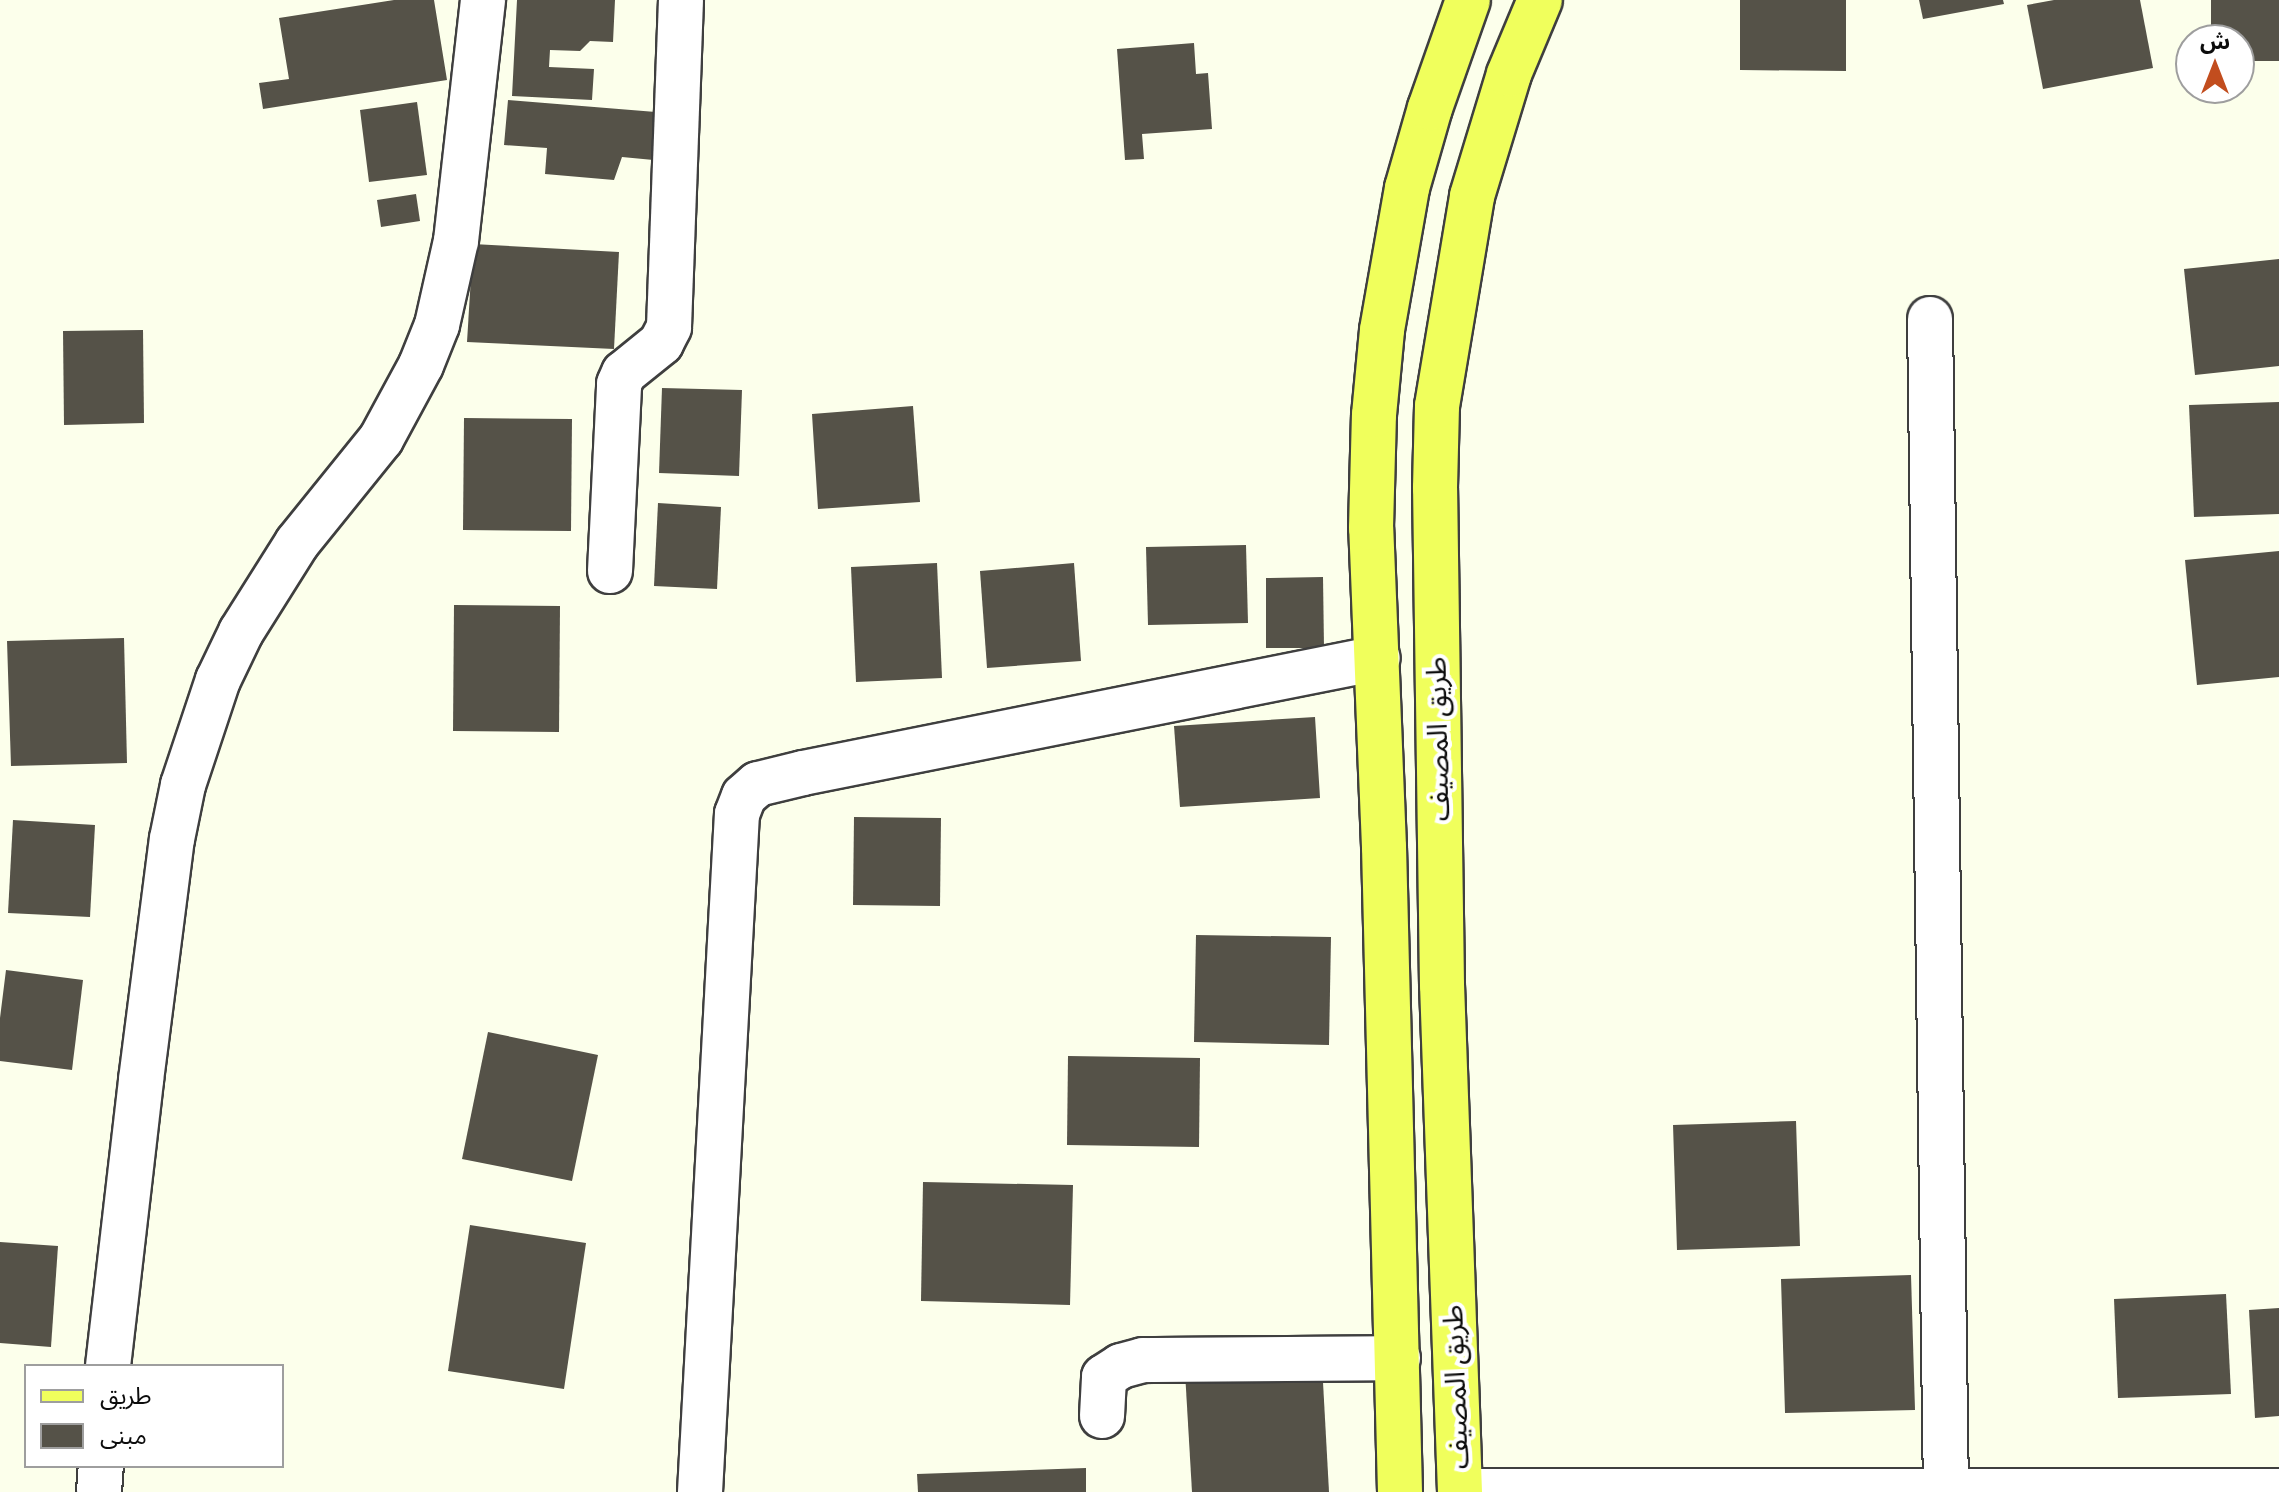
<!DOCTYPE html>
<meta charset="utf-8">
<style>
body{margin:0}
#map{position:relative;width:2279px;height:1492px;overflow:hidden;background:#fcffeb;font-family:"Zilla Slab","Noto Sans Arabic",serif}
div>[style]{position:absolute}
.building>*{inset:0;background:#555248}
.roads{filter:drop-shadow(2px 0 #3f3f3f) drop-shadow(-2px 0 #3f3f3f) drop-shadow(0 2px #3f3f3f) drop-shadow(0 -2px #3f3f3f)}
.minor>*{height:44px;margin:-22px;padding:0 22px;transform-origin:22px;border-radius:22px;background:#fff}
.primary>*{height:44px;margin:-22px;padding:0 22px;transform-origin:22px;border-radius:22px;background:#f0ff5c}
span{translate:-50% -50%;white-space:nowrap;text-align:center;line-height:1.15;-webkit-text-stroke:8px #fff;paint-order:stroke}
.street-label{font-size:28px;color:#0c0c0c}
.legend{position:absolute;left:24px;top:1364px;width:260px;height:104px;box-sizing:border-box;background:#fff;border:2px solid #9e9e9e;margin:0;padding:10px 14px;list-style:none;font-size:24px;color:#0c0c0c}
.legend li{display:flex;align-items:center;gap:16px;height:40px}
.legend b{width:40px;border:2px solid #9e9e9e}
.north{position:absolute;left:2175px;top:24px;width:80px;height:80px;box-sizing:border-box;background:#fff;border:2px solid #9e9e9e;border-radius:50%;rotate:0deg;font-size:22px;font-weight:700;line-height:32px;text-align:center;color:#0c0c0c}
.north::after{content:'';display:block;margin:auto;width:28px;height:36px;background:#c24d1e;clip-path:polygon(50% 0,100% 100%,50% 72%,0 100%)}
</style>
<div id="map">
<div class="building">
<i style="clip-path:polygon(394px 0,434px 0,447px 80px,263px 109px,259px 83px,289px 79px,279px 18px)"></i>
<i style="clip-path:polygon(517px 0,615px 0,613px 42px,590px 41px,580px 51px,550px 50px,549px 67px,594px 69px,592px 100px,512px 96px)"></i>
<i style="clip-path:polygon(1740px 0,1846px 0,1846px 71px,1740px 70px)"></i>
<i style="clip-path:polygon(1919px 0,2003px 0,2004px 4px,1923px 19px)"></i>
<i style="clip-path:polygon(2054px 0,2140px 0,2153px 68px,2043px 89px,2027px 5px)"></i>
<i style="clip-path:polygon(2211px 0,2279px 0,2279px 61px,2239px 61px,2239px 40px,2211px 40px)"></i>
<i style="clip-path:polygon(1194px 43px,1196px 74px,1208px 73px,1212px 129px,1142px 134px,1144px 159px,1125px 160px,1117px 49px)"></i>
<i style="clip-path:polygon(508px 100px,668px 113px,664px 161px,622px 157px,614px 180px,545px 174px,547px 148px,504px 145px)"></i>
<i style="clip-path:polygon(417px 102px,427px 175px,369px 182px,360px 110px)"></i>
<i style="clip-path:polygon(416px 194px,420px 221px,381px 227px,377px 200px)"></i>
<i style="clip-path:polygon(473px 244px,619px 252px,614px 349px,467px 342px)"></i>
<i style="clip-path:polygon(2279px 259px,2279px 366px,2195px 375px,2184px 269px)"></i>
<i style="clip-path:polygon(143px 330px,144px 423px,64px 425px,63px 331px)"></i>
<i style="clip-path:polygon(662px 388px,742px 390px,739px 476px,659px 473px)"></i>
<i style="clip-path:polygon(2279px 402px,2279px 514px,2194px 517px,2189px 405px)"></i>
<i style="clip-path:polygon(913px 406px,920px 502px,818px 509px,812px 414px)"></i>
<i style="clip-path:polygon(464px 418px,572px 419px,571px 531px,463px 530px)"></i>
<i style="clip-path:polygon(658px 503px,721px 507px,717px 589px,654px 586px)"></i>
<i style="clip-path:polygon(1246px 545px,1248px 623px,1148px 625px,1146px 547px)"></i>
<i style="clip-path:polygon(2279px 551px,2279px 677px,2197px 685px,2185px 560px)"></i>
<i style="clip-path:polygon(937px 563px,942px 678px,856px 682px,851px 567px)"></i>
<i style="clip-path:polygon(1074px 563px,1081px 661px,987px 668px,980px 571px)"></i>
<i style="clip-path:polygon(1323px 577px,1324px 648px,1266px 648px,1266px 578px)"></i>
<i style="clip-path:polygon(454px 605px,560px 606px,559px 732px,453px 731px)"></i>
<i style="clip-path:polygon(124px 638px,127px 763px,11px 766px,7px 641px)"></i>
<i style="clip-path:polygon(1315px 717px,1320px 798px,1180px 807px,1174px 726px)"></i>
<i style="clip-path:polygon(854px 817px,941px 818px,940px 906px,853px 905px)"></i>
<i style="clip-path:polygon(13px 820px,95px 825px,90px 917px,8px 913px)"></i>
<i style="clip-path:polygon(1196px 935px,1331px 937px,1329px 1045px,1194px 1042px)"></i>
<i style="clip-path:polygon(6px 970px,83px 980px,72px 1070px,0 1061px,0 1018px)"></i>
<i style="clip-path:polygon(488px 1032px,598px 1055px,572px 1181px,462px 1159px)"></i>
<i style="clip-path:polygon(1068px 1056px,1200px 1058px,1199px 1147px,1067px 1145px)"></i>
<i style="clip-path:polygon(1796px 1121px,1800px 1246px,1677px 1250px,1673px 1125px)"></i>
<i style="clip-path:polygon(923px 1182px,1073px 1185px,1070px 1305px,921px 1301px)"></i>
<i style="clip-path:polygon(470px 1225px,586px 1243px,564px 1389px,448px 1371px)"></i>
<i style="clip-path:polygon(0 1242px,58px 1246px,51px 1347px,0 1343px)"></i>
<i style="clip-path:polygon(1911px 1275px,1915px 1410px,1785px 1413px,1781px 1279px)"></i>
<i style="clip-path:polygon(2226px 1294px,2231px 1394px,2118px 1398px,2114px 1299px)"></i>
<i style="clip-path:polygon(2279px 1308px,2279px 1416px,2255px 1418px,2249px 1310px)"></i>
<i style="clip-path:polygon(1322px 1364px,1329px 1492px,1192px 1492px,1185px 1372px)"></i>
<i style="clip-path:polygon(1086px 1468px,1086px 1492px,918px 1492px,917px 1474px)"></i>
</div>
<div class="roads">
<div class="minor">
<i style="left:1930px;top:319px;width:1172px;rotate:89.22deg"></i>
<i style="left:610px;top:571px;width:187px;rotate:-87.2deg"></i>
<i style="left:619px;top:384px;width:12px;rotate:-66deg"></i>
<i style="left:624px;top:373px;width:48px;rotate:-39deg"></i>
<i style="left:661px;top:343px;width:18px;rotate:-63deg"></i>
<i style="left:669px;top:327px;width:327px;rotate:-87.9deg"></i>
<i style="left:108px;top:1366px;width:288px;rotate:-83.4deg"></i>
<i style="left:141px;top:1080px;width:243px;rotate:-82.7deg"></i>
<i style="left:172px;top:839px;width:55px;rotate:-78.5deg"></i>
<i style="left:183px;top:785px;width:111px;rotate:-71.6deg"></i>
<i style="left:218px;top:680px;width:53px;rotate:-64.4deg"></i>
<i style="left:241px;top:632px;width:105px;rotate:-57.8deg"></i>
<i style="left:297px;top:543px;width:134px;rotate:-51.1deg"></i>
<i style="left:381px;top:439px;width:84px;rotate:-61.6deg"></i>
<i style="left:421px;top:365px;width:43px;rotate:-68.2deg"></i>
<i style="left:437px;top:325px;width:86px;rotate:-77.3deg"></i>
<i style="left:456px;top:241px;width:243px;rotate:-83.6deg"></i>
<i style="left:1102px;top:1416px;width:39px;rotate:-87deg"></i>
<i style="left:1104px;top:1377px;width:20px;rotate:-33deg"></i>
<i style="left:1121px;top:1366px;width:23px;rotate:-15deg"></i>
<i style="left:1143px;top:1360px;width:255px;rotate:-0.4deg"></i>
<i style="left:1460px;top:1491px;width:819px"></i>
<i style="left:99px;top:1492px;width:26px;rotate:-86deg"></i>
<i style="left:700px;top:1492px;width:679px;rotate:-86.88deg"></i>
<i style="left:737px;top:814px;width:19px;rotate:-69deg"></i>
<i style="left:744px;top:796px;width:18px;rotate:-41deg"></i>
<i style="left:758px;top:784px;width:46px;rotate:-13.7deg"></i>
<i style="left:803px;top:773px;width:586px;rotate:-11.31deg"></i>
</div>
<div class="primary">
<i style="left:1400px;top:1492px;width:645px;rotate:-91.42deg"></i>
<i style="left:1384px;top:847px;width:319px;rotate:-92.3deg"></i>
<i style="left:1371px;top:528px;width:113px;rotate:-88.5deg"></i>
<i style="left:1374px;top:415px;width:85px;rotate:-84.6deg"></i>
<i style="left:1382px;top:330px;width:144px;rotate:-80deg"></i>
<i style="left:1407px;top:188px;width:83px;rotate:-74deg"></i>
<i style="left:1430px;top:108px;width:114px;rotate:-70.6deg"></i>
<i style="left:1460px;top:1492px;width:507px;rotate:-92.03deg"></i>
<i style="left:1442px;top:985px;width:497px;rotate:-90.8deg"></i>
<i style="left:1435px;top:488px;width:82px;rotate:-88.6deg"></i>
<i style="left:1437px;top:406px;width:213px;rotate:-80.5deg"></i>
<i style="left:1472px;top:196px;width:127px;rotate:-73.1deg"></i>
<i style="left:1509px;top:74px;width:80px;rotate:-67.3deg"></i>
</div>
</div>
<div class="street-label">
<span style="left:1438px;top:739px;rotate:-91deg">طريق المصيف</span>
<span style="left:1456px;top:1387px;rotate:-92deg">طريق المصيف</span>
</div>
<ul class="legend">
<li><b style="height:10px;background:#f0ff5c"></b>طريق</li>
<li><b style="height:22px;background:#555248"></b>مبنى</li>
</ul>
<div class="north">ش</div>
</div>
